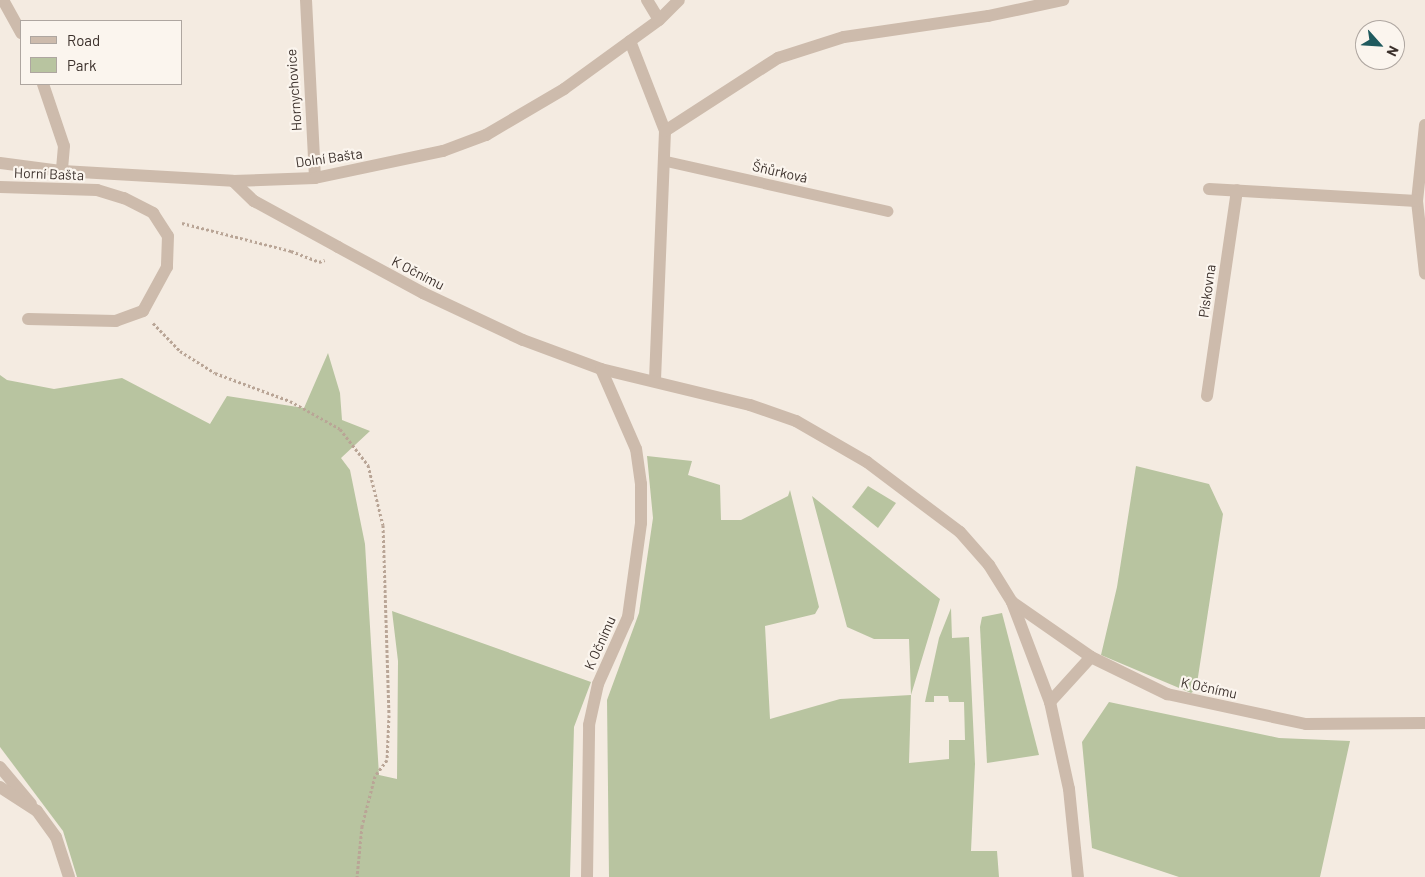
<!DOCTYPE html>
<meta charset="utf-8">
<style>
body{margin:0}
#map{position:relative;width:1425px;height:877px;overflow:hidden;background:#f4ebe1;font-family:Barlow,sans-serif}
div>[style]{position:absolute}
.green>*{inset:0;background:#b8c4a0}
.path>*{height:3px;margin-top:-1.5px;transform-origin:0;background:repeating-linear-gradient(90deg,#b9a596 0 2.5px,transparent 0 5px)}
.service>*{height:11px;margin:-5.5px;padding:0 5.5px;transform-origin:5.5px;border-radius:5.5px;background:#cdbbac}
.pedestrian>*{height:12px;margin:-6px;padding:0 6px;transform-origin:6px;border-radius:6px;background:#cdbbac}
.minor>*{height:12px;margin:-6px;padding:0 6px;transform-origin:6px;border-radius:6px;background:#cdbbac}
span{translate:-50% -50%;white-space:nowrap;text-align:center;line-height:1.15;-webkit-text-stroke:4.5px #fbf5ee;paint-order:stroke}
.street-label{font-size:14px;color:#3b302b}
.legend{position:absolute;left:20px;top:20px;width:162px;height:65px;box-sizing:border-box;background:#fbf5ee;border:1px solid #aea6a0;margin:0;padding:6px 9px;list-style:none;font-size:15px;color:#3b302b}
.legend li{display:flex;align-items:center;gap:10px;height:25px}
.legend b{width:25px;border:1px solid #aea6a0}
.north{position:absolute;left:1355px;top:20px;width:50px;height:50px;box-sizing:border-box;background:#fbf5ee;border:1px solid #aea6a0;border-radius:50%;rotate:116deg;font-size:14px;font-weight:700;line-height:20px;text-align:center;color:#3b302b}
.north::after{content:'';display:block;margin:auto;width:18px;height:22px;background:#1f5a5e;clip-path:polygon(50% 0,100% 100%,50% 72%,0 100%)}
</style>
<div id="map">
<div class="green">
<i style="clip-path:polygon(328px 353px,340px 393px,342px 420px,370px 431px,341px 458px,350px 470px,365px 544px,379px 775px,397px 779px,398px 661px,392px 611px,591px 682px,574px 727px,570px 877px,77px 877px,63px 831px,0 747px,0 375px,7px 380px,54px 389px,122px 378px,210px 424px,227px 396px,304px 408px)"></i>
<i style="clip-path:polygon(647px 456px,692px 461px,688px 475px,720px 485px,721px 520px,741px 520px,788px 496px,790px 490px,819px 607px,815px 614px,765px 626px,770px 719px,840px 699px,911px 695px,909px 639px,874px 639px,847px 627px,812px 496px,940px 599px,911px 695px,909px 763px,949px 759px,949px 740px,965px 740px,964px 702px,949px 702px,948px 696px,934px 696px,934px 702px,925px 702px,939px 638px,951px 608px,952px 638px,969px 637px,975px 764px,971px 851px,997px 851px,999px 877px,609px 877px,607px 700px,639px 613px,653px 518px)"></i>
<i style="clip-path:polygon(1136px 466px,1209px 484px,1223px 514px,1196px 690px,1191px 693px,1101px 655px,1117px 587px)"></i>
<i style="clip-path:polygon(868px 486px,896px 503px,878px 528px,852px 507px)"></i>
<i style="clip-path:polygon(1002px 613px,1039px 755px,987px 763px,980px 627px,982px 617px)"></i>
<i style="clip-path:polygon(1109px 702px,1279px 738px,1350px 741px,1320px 877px,1179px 877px,1092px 848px,1082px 742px)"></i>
</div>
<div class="path">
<i style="left:182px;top:223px;width:113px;rotate:14.4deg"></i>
<i style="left:291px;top:251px;width:30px;rotate:21deg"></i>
<i style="left:319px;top:262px;width:6px;rotate:-18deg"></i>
<i style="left:153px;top:323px;width:39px;rotate:46deg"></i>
<i style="left:180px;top:351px;width:41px;rotate:32.2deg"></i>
<i style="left:215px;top:373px;width:80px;rotate:20.5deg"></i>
<i style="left:290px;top:401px;width:57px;rotate:29.2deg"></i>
<i style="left:340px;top:429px;width:46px;rotate:52.1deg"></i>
<i style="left:368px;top:465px;width:62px;rotate:76deg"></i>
<i style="left:383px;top:525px;width:190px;rotate:88.2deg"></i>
<i style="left:389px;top:715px;width:45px;rotate:92.5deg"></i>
<i style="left:387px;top:760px;width:20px;rotate:127deg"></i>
<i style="left:375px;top:776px;width:52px;rotate:104.6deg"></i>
<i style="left:362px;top:826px;width:51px;rotate:95.6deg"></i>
</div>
<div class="service">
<i style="left:666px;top:161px;width:227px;rotate:12.7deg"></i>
</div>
<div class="pedestrian">
<i style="left:0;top:767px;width:48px;rotate:50deg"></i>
</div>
<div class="minor">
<i style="left:3px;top:0;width:38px;rotate:61deg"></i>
<i style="left:306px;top:0;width:178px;rotate:87.1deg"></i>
<i style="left:647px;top:0;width:23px;rotate:59deg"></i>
<i style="left:630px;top:41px;width:97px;rotate:68.7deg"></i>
<i style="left:665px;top:131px;width:249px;rotate:92.3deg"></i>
<i style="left:43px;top:84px;width:65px;rotate:71.3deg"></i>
<i style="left:64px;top:146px;width:25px;rotate:95deg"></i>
<i style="left:1425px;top:125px;width:76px;rotate:96deg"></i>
<i style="left:1417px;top:201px;width:73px;rotate:83.7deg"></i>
<i style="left:665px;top:131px;width:135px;rotate:-32.9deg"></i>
<i style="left:778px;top:58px;width:69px;rotate:-17.7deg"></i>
<i style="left:844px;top:37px;width:146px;rotate:-8.3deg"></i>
<i style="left:988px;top:16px;width:77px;rotate:-12deg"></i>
<i style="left:0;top:163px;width:63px;rotate:7.4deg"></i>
<i style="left:62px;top:171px;width:171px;rotate:3.3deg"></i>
<i style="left:233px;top:181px;width:82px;rotate:-2.1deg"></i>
<i style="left:315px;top:178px;width:131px;rotate:-11.9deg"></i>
<i style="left:443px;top:151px;width:46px;rotate:-20.4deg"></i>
<i style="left:486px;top:135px;width:91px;rotate:-30.5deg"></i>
<i style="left:564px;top:89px;width:117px;rotate:-36deg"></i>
<i style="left:659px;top:20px;width:28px;rotate:-45deg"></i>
<i style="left:233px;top:181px;width:29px;rotate:44deg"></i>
<i style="left:254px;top:201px;width:96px;rotate:28.7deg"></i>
<i style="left:338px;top:247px;width:97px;rotate:28.4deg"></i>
<i style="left:423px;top:293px;width:110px;rotate:25.2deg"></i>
<i style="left:523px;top:340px;width:83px;rotate:20.4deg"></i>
<i style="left:601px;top:369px;width:153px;rotate:13.6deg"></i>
<i style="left:750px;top:405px;width:49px;rotate:19.2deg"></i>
<i style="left:796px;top:421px;width:82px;rotate:30deg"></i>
<i style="left:867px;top:462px;width:116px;rotate:37deg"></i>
<i style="left:960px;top:532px;width:44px;rotate:48.7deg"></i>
<i style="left:989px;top:565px;width:44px;rotate:58.1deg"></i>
<i style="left:1012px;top:602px;width:107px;rotate:69.2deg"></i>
<i style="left:1050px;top:702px;width:89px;rotate:77.7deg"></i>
<i style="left:1069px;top:789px;width:88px;rotate:84.2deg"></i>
<i style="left:0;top:187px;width:97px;rotate:1.8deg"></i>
<i style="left:97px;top:190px;width:28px;rotate:17deg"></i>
<i style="left:124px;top:198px;width:33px;rotate:27deg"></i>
<i style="left:153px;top:213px;width:27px;rotate:57deg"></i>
<i style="left:168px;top:236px;width:31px;rotate:92deg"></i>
<i style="left:167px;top:267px;width:50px;rotate:118.6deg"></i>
<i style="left:143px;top:311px;width:29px;rotate:160deg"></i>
<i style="left:116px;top:321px;width:88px;rotate:-178.7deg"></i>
<i style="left:1209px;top:189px;width:208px;rotate:3.3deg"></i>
<i style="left:1207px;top:396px;width:208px;rotate:-81.7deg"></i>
<i style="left:1012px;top:602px;width:96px;rotate:34.8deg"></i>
<i style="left:1091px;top:657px;width:85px;rotate:26deg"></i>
<i style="left:1167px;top:694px;width:142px;rotate:12.2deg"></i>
<i style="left:1306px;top:724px;width:119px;rotate:-0.5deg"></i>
<i style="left:1050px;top:702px;width:61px;rotate:-47.7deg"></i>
<i style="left:0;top:787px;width:44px;rotate:33deg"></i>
<i style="left:37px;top:811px;width:32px;rotate:54deg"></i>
<i style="left:56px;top:837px;width:42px;rotate:72deg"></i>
<i style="left:587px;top:877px;width:152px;rotate:-89.2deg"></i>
<i style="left:589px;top:725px;width:42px;rotate:-77.6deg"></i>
<i style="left:598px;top:684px;width:73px;rotate:-65.9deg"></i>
<i style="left:628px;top:617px;width:95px;rotate:-82.1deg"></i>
<i style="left:641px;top:523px;width:39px;rotate:-90deg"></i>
<i style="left:641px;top:484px;width:35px;rotate:-98deg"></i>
<i style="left:636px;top:449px;width:87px;rotate:-113.6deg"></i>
</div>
<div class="street-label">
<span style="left:294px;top:90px;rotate:-94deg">Hornychovice</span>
<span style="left:329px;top:158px;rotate:-8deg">Dolní Bašta</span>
<span style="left:780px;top:172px;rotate:13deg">Šňůrková</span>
<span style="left:49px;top:174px;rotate:2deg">Horní Bašta</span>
<span style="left:418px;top:273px;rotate:27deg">K Očnímu</span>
<span style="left:1207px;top:291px;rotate:-82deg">Pískovna</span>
<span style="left:600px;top:643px;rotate:-66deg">K Očnímu</span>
<span style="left:1209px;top:688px;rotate:12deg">K Očnímu</span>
</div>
<ul class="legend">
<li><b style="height:6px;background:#cdbbac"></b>Road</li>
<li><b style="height:14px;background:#b8c4a0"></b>Park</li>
</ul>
<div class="north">N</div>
</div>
